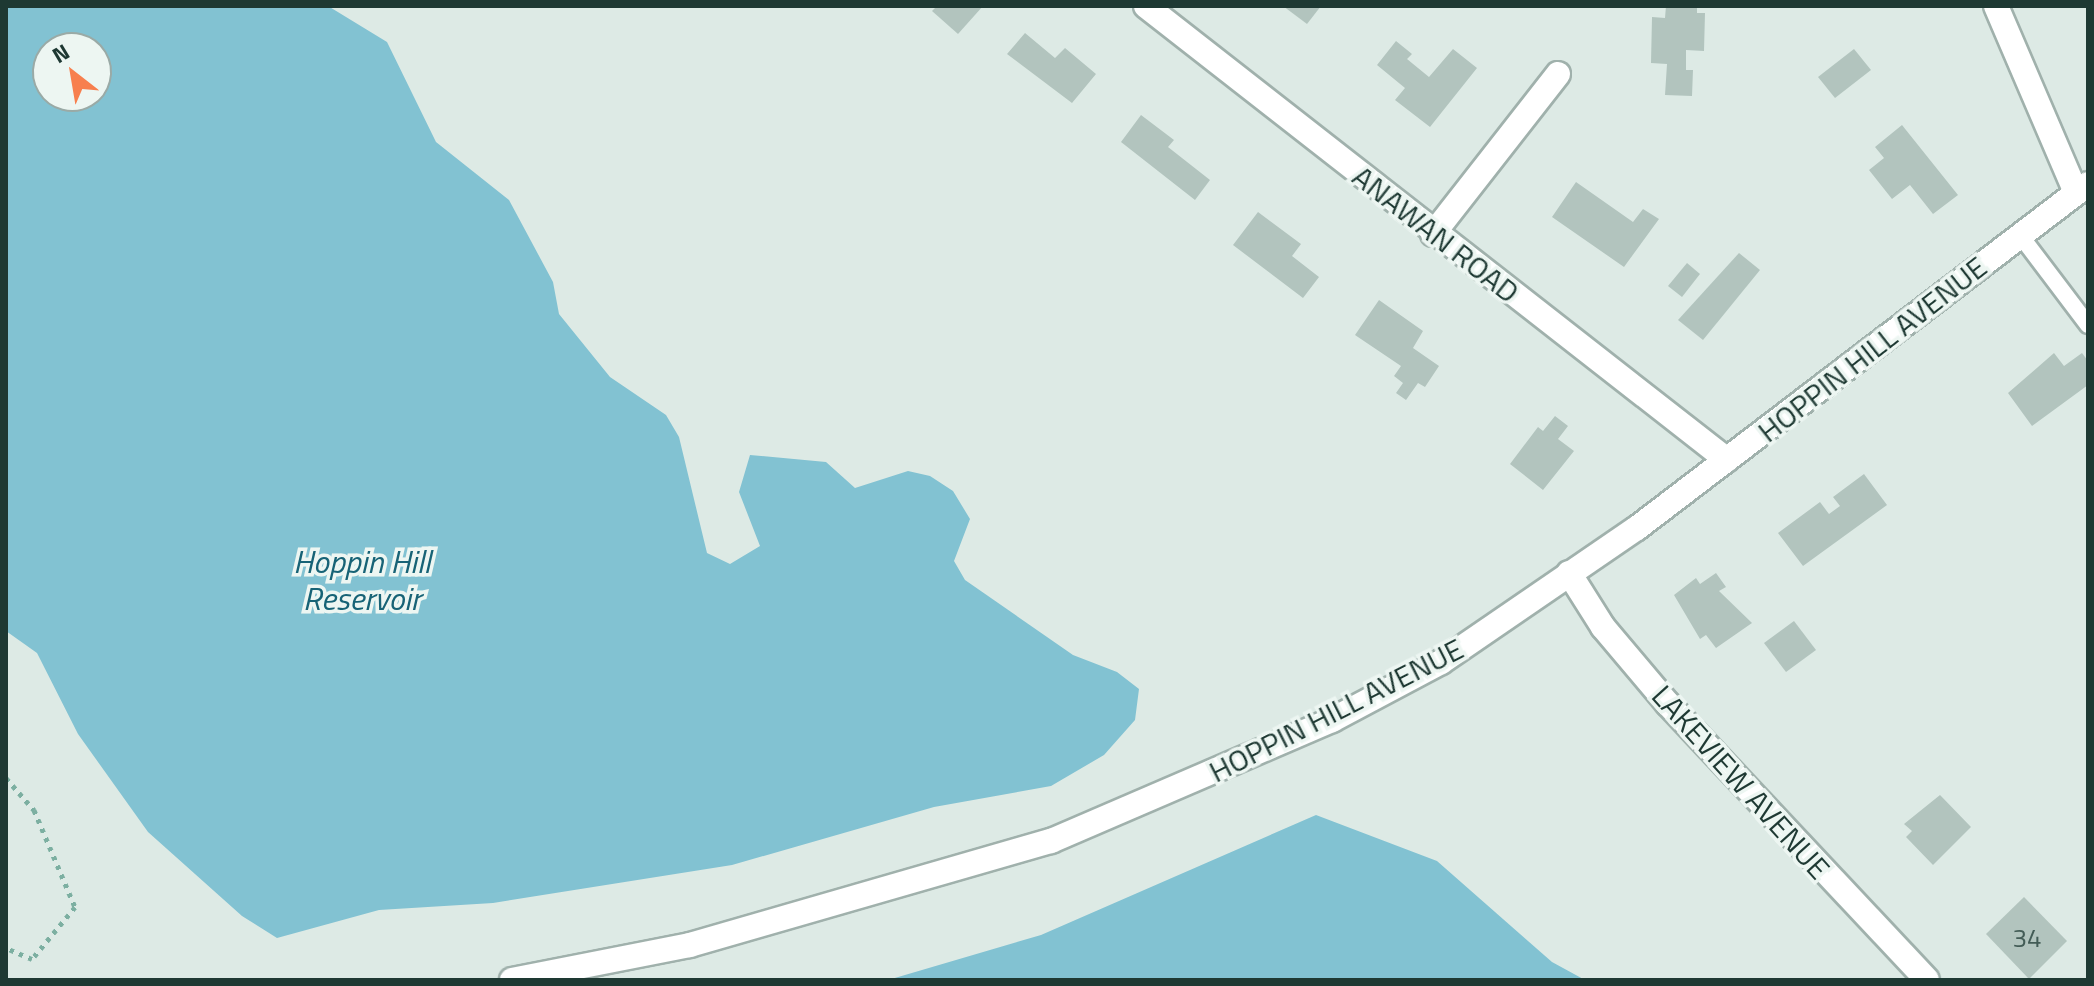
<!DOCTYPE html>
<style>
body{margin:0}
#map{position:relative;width:2094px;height:986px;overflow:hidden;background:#ddeae5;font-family:"Titillium Web",sans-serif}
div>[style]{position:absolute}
.water>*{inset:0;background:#82c2d2}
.building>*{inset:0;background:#b2c4be}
.path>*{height:5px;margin-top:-2.5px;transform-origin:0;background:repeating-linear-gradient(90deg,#7cafa1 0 4px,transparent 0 10px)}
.roads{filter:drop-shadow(2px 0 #a0b1ac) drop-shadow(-2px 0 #a0b1ac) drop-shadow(0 2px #a0b1ac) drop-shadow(0 -2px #a0b1ac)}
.lane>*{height:16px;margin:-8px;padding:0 8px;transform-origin:8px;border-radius:8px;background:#fff}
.street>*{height:24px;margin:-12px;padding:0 12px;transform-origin:12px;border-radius:12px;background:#fff}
.secondary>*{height:24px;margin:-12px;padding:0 12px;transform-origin:12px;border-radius:12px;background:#fff}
span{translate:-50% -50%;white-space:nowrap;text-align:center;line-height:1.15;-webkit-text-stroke:7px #edf6f2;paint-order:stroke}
.number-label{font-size:26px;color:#435c56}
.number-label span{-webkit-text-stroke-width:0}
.street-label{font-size:30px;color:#1e3933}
.water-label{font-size:32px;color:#176376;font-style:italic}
.frame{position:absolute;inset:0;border:8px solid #1e3933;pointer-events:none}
.north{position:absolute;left:32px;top:32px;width:80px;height:80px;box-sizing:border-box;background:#edf6f2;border:2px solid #9aaaa6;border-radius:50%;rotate:329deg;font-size:22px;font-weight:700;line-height:32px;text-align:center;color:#1e3933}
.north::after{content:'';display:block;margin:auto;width:28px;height:36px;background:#f77f4e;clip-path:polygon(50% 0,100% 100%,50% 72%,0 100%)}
</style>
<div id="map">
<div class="water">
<i style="clip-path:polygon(evenodd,6px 6px,328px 6px,387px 42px,436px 142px,509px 200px,553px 282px,559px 314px,610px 377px,666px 415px,679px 437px,707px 553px,730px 564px,760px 546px,739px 492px,750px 455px,826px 462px,855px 488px,908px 471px,930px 476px,953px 491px,970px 519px,954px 561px,965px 580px,1073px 655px,1117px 672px,1139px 689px,1135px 720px,1104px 755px,1051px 786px,934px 807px,732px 865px,493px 903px,379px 910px,277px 938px,242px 916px,148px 832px,78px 734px,37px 653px,6px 631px,6px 6px,48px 48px,96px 48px,96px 96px,48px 96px,48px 48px)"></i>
<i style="clip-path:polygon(1316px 815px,1437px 861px,1552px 962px,1585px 980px,888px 980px,1041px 935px)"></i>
</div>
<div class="building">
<i style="clip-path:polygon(937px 6px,983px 6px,958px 34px,932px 11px)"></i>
<i style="clip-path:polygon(1283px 6px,1321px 6px,1307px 24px)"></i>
<i style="clip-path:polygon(1666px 6px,1697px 6px,1697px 13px,1705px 13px,1704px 51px,1686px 50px,1686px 70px,1693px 70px,1692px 96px,1665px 95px,1667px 64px,1651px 63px,1652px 17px,1665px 18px)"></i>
<i style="clip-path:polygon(1025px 33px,1055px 58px,1065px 48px,1096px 74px,1072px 103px,1007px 54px)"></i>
<i style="clip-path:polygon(1396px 41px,1412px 54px,1407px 59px,1429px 77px,1453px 49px,1477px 68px,1430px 127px,1395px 100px,1405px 88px,1377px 65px)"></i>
<i style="clip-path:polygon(1854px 49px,1871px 70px,1835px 98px,1818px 77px)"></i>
<i style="clip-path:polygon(1141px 115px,1174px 140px,1168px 147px,1210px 180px,1195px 200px,1121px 142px)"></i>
<i style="clip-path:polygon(1902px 125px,1958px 195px,1933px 214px,1910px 185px,1892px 199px,1869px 170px,1884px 158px,1875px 147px)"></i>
<i style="clip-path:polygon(1576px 182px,1633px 222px,1643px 209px,1659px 219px,1624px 267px,1552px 217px)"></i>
<i style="clip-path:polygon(1258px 212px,1301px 244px,1292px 256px,1319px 277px,1303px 298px,1233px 245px)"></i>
<i style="clip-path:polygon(1739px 253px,1760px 270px,1703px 340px,1678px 320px)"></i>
<i style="clip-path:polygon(1687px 263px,1700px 274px,1682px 297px,1668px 286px)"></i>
<i style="clip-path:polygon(1379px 300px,1423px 331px,1413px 348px,1439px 366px,1425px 387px,1418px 383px,1406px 400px,1396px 393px,1403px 383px,1394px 376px,1401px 366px,1355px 335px)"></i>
<i style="clip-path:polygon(2054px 353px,2064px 366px,2082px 353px,2088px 361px,2088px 385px,2032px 426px,2008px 393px)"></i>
<i style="clip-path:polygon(1555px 416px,1568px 426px,1558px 439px,1574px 451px,1543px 490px,1510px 464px,1538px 427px,1543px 431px)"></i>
<i style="clip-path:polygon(1864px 474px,1887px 505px,1803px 566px,1778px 533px,1820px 502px,1829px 514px,1840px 506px,1833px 497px)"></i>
<i style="clip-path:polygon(1716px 573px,1726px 587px,1719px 591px,1752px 623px,1716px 648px,1706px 635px,1700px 639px,1674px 595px,1696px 578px,1700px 584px)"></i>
<i style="clip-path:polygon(1794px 621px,1816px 650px,1786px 672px,1764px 643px)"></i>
<i style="clip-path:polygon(1940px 795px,1971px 827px,1933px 865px,1906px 837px,1912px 831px,1904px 824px)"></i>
<i style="clip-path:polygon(2024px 897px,2067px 941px,2029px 979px,1986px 934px)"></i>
</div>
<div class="path">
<i style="left:6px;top:778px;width:43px;rotate:48.8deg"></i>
<i style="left:34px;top:810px;width:105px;rotate:67.1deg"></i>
<i style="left:75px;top:907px;width:67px;rotate:129.6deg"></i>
<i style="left:32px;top:959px;width:28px;rotate:-157deg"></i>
</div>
<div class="roads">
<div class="lane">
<i style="left:2020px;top:235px;width:113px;rotate:52.9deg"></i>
</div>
<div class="street">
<i style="left:1996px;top:6px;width:203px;rotate:66.8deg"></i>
<i style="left:1433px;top:234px;width:203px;rotate:-52deg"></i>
<i style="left:1569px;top:573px;width:64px;rotate:57.8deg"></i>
<i style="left:1603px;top:627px;width:101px;rotate:49.8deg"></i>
<i style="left:1668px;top:704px;width:378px;rotate:46.8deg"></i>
</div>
<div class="secondary">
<i style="left:1146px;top:6px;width:737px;rotate:38deg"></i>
<i style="left:512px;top:980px;width:181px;rotate:-11.1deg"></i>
<i style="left:690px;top:945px;width:376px;rotate:-16.1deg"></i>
<i style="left:1051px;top:841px;width:306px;rotate:-23.3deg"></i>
<i style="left:1332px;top:720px;width:123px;rotate:-28deg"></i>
<i style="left:1441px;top:662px;width:237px;rotate:-34.4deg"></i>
<i style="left:1637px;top:528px;width:567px;rotate:-37.33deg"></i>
</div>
</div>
<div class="number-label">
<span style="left:2027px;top:938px">34</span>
</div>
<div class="street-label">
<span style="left:1436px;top:234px;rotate:38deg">ANAWAN ROAD</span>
<span style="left:1872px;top:349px;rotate:-38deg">HOPPIN HILL AVENUE</span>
<span style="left:1336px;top:710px;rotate:-27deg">HOPPIN HILL AVENUE</span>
<span style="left:1741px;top:782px;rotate:48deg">LAKEVIEW AVENUE</span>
</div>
<div class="water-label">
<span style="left:362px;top:580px">Hoppin Hill<br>Reservoir</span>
</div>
<div class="frame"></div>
<div class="north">N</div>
</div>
